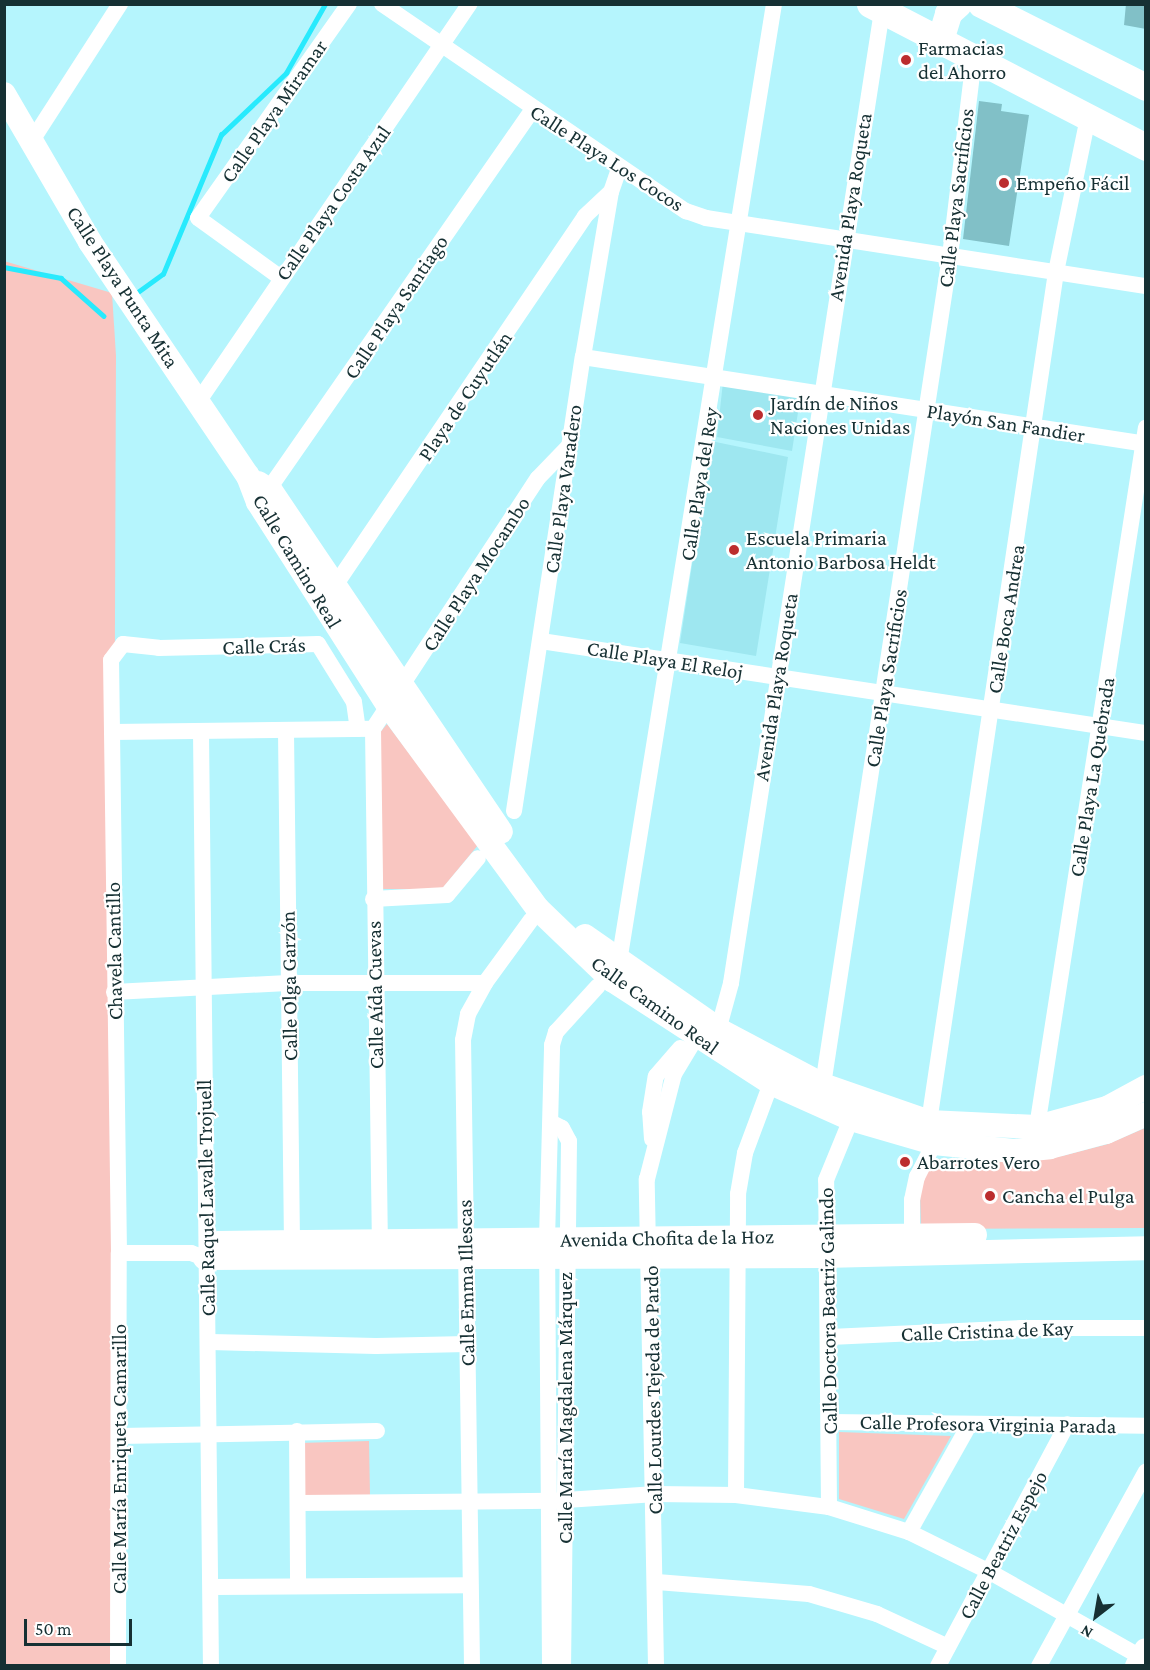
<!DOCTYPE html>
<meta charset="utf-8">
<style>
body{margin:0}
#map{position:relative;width:1150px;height:1670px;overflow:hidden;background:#b5f5fd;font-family:"Crimson Pro",serif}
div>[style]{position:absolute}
.built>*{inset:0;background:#9ee7f0}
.green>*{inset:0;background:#f9c6c1}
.stream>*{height:4.5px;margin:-2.25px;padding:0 2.25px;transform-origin:2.25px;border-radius:2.25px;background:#28eafd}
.building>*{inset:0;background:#81c0c7}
.street>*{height:16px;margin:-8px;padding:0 8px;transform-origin:8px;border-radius:8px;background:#fff}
.secondary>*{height:24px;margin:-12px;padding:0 12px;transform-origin:12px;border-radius:12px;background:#fff}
.primary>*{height:27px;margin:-13.5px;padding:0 13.5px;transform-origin:13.5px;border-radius:13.5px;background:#fff}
.dots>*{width:16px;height:16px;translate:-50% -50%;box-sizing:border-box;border:3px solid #fff;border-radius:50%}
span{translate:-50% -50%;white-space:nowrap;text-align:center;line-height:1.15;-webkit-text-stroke:4.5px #fff;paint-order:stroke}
.poi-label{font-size:21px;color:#163033}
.left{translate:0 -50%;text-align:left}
.street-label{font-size:21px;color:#163033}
.frame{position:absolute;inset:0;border:6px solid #163033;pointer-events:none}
.north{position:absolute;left:1066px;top:1586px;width:60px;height:60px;-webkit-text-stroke:4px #fff;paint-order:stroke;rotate:211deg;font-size:16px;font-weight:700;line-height:24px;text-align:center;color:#163033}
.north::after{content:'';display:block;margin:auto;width:21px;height:27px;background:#163033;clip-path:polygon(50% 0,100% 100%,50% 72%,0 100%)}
.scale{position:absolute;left:24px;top:1619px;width:108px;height:27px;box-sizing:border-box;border:3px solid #163033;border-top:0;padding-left:8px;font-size:18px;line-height:21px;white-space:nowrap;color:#163033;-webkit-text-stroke:4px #fff;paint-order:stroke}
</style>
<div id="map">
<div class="built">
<i style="clip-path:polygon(723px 382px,801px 393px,792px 451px,717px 437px)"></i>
<i style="clip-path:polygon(711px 441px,788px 457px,756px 656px,680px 643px)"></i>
</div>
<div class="green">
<i style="clip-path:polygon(4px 261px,112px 293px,116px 356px,111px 1665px,5px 1665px)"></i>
<i style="clip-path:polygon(387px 724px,478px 845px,442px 889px,380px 889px,378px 735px)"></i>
<i style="clip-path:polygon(1145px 1128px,1145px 1228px,921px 1229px,920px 1191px,926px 1158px,985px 1163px,1062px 1156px,1108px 1144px)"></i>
<i style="clip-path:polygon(839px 1432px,951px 1436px,904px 1519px,839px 1499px)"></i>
<i style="clip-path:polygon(369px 1441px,370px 1496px,301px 1496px,299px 1443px)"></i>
</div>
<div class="stream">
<i style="left:4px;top:267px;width:58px;rotate:10.9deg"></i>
<i style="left:61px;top:278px;width:57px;rotate:41.5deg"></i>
<i style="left:135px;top:294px;width:34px;rotate:-36deg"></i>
<i style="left:163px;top:274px;width:151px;rotate:-67.4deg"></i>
<i style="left:221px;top:135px;width:90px;rotate:-43.6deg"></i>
<i style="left:286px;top:73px;width:79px;rotate:-60.5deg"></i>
</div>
<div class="building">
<i style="clip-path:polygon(1126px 4px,1146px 4px,1146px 29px,1124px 25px)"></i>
<i style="clip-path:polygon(979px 101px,1002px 104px,1001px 111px,1029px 115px,1009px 246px,963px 239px)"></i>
</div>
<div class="street">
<i style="left:382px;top:4px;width:368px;rotate:34.3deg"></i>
<i style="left:686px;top:211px;width:21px;rotate:19deg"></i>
<i style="left:706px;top:218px;width:445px;rotate:8.8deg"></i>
<i style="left:33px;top:139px;width:161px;rotate:-57.2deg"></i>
<i style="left:281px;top:278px;width:102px;rotate:-144.1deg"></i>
<i style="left:198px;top:218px;width:262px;rotate:-54.8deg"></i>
<i style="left:583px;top:357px;width:570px;rotate:8.78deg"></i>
<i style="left:198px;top:402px;width:482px;rotate:-55.7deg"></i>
<i style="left:264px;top:496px;width:470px;rotate:-55.2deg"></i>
<i style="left:330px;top:593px;width:455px;rotate:-55.9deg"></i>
<i style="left:585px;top:216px;width:35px;rotate:-43deg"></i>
<i style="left:541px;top:641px;width:612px;rotate:8.65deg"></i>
<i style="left:373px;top:729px;width:521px;rotate:89.23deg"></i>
<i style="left:201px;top:731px;width:935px;rotate:89.39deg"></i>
<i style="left:286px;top:731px;width:511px;rotate:89.33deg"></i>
<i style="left:112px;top:732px;width:261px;rotate:-0.7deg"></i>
<i style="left:373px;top:729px;width:300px;rotate:-56.7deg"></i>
<i style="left:538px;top:478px;width:43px;rotate:-45.9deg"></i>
<i style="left:514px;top:811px;width:459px;rotate:-81.4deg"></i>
<i style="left:583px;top:357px;width:167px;rotate:-80.4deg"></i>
<i style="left:611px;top:192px;width:24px;rotate:-71deg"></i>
<i style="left:373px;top:899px;width:74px;rotate:-3.1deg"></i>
<i style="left:447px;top:895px;width:48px;rotate:-50deg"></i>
<i style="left:619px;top:962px;width:970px;rotate:-80.81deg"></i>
<i style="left:114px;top:992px;width:174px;rotate:-3deg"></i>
<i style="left:288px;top:983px;width:197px"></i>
<i style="left:716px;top:1038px;width:57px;rotate:-74.7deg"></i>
<i style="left:731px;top:983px;width:991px;rotate:-81.17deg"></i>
<i style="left:823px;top:1085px;width:839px;rotate:-81.29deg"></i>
<i style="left:950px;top:256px;width:199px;rotate:-83.1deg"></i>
<i style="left:929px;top:1122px;width:859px;rotate:-81.5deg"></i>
<i style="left:1056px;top:272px;width:158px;rotate:-78.3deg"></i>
<i style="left:552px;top:1123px;width:11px;rotate:27deg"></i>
<i style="left:562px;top:1128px;width:15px;rotate:62deg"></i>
<i style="left:569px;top:1141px;width:525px;rotate:90.65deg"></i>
<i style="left:1037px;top:1127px;width:708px;rotate:-81.15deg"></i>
<i style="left:652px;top:1139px;width:27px;rotate:-94deg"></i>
<i style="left:650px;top:1112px;width:36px;rotate:-81deg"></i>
<i style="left:656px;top:1076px;width:37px;rotate:-49deg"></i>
<i style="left:912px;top:1244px;width:44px;rotate:-90deg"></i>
<i style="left:912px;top:1200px;width:24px;rotate:-78deg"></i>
<i style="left:917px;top:1177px;width:38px;rotate:-63deg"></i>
<i style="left:119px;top:1253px;width:72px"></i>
<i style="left:191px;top:1253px;width:15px;rotate:20deg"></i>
<i style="left:830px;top:1337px;width:192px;rotate:-2.7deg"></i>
<i style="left:1022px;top:1328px;width:124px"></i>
<i style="left:210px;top:1342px;width:166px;rotate:1.4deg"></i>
<i style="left:376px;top:1346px;width:91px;rotate:-1.3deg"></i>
<i style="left:830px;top:1422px;width:316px;rotate:0.7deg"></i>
<i style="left:297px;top:1431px;width:152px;rotate:89.6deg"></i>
<i style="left:120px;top:1436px;width:257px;rotate:-1.1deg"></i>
<i style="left:736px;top:1495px;width:301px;rotate:-89.6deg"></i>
<i style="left:738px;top:1194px;width:42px;rotate:-80.3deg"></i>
<i style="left:745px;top:1153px;width:75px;rotate:-69.6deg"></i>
<i style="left:299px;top:1503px;width:252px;rotate:-0.5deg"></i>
<i style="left:551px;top:1501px;width:105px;rotate:-3.8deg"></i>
<i style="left:656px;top:1494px;width:80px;rotate:0.7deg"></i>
<i style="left:736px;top:1495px;width:94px;rotate:7.4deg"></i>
<i style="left:829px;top:1507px;width:84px;rotate:17.4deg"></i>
<i style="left:909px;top:1532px;width:90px;rotate:26.3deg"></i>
<i style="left:990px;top:1572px;width:179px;rotate:29.4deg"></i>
<i style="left:829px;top:1507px;width:327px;rotate:-90.5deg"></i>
<i style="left:826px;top:1180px;width:66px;rotate:-67.7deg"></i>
<i style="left:909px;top:1532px;width:123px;rotate:-60.7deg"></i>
<i style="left:657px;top:1582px;width:152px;rotate:4.5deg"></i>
<i style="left:809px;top:1594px;width:71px;rotate:16.4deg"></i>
<i style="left:877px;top:1614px;width:78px;rotate:24.9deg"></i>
<i style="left:212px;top:1587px;width:258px;rotate:-0.4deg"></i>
<i style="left:118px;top:1666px;width:413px;rotate:-89.9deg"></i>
<i style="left:119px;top:1253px;width:593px;rotate:-90.77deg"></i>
<i style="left:111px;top:660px;width:20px;rotate:-53deg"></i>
<i style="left:123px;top:644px;width:36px;rotate:6deg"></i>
<i style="left:159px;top:648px;width:159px;rotate:-1.4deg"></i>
<i style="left:318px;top:644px;width:68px;rotate:58.2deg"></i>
<i style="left:354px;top:702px;width:27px;rotate:82deg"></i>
<i style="left:472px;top:1666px;width:626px;rotate:-90.82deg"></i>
<i style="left:463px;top:1040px;width:26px;rotate:-79deg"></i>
<i style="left:468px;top:1014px;width:35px;rotate:-61deg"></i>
<i style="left:485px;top:983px;width:78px;rotate:-53.9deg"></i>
<i style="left:550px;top:1666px;width:426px;rotate:-90.4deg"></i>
<i style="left:547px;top:1240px;width:195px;rotate:-88.5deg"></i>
<i style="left:552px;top:1045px;width:14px;rotate:-73deg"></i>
<i style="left:556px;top:1032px;width:62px;rotate:-47.6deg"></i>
<i style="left:656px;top:1666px;width:487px;rotate:-91.1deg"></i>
<i style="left:647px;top:1179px;width:108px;rotate:-75.6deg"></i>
<i style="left:674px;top:1074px;width:56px;rotate:-58.9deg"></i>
<i style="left:938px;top:1666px;width:274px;rotate:-61.9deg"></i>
<i style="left:1039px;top:1666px;width:222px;rotate:-61.2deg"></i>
</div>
<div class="secondary">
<i style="left:4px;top:94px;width:171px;rotate:59.8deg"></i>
<i style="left:90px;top:242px;width:282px;rotate:56deg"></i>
<i style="left:248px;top:476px;width:28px;rotate:69deg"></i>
<i style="left:258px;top:502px;width:241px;rotate:57.4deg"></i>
<i style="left:388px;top:705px;width:253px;rotate:53.7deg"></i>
<i style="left:538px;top:909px;width:103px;rotate:43.8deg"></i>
<i style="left:612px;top:980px;width:189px;rotate:32.9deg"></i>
<i style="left:771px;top:1083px;width:88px;rotate:24.2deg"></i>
<i style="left:851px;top:1119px;width:86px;rotate:16.1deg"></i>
<i style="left:934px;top:1143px;width:80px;rotate:5.7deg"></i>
<i style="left:1014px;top:1151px;width:36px;rotate:-6deg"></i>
<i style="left:1050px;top:1147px;width:58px;rotate:-15deg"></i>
<i style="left:1106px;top:1132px;width:44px;rotate:-24.2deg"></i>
<i style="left:258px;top:483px;width:15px;rotate:32deg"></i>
<i style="left:271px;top:491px;width:411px;rotate:56deg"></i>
<i style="left:585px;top:936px;width:166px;rotate:34.9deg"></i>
<i style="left:721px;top:1031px;width:115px;rotate:27.9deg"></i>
<i style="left:823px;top:1085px;width:112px;rotate:19.2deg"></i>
<i style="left:929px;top:1122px;width:108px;rotate:2.7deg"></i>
<i style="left:1037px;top:1127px;width:73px;rotate:-15.2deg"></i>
<i style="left:1107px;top:1108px;width:44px;rotate:-28.3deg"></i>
<i style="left:218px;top:1243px;width:757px;rotate:-0.61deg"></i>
<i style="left:205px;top:1258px;width:619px;rotate:-0.19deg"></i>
<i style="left:824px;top:1256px;width:322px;rotate:-1.4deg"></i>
<i style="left:1137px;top:1666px;width:18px;rotate:-61deg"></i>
</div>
<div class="primary">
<i style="left:870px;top:4px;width:311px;rotate:27.4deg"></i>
<i style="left:981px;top:4px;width:185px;rotate:26.7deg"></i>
<i style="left:940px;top:40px;width:28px;rotate:-73deg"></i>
<i style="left:948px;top:13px;width:13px;rotate:-42deg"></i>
</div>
<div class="dots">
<i style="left:906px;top:60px;background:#bc2d2e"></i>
<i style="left:1004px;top:183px;background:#bc2d2e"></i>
<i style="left:758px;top:415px;background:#bc2d2e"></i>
<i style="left:734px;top:550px;background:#bc2d2e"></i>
<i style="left:905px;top:1162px;background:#bc2d2e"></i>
<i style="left:990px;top:1196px;background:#bc2d2e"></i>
</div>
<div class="poi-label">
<span class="left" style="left:918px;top:60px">Farmacias<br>del Ahorro</span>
<span class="left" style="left:1016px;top:183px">Empeño Fácil</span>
<span class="left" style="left:770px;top:415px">Jardín de Niños<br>Naciones Unidas</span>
<span class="left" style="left:746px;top:550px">Escuela Primaria<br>Antonio Barbosa Heldt</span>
<span class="left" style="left:917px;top:1162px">Abarrotes Vero</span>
<span class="left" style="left:1002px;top:1196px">Cancha el Pulga</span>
</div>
<div class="street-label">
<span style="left:274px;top:111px;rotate:-55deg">Calle Playa Miramar</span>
<span style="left:607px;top:158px;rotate:33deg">Calle Playa Los Cocos</span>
<span style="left:956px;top:198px;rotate:-83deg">Calle Playa Sacrificios</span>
<span style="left:333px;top:203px;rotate:-55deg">Calle Playa Costa Azul</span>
<span style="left:850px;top:207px;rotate:-81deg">Avenida Playa Roqueta</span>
<span style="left:123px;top:287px;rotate:57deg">Calle Playa Punta Mita</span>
<span style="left:396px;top:307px;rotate:-56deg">Calle Playa Santiago</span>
<span style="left:465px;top:396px;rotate:-56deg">Playa de Cuyutlán</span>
<span style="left:1006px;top:423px;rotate:9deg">Playón San Fandier</span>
<span style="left:699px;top:484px;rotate:-81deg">Calle Playa del Rey</span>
<span style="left:563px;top:489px;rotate:-82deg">Calle Playa Varadero</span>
<span style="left:297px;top:561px;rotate:59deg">Calle Camino Real</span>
<span style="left:476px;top:574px;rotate:-57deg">Calle Playa Mocambo</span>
<span style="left:1006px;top:619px;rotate:-81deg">Calle Boca Andrea</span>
<span style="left:264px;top:646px;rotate:-2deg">Calle Crás</span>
<span style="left:665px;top:660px;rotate:9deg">Calle Playa El Reloj</span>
<span style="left:886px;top:678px;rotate:-81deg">Calle Playa Sacrificios</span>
<span style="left:776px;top:687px;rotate:-81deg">Avenida Playa Roqueta</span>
<span style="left:1092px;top:777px;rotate:-81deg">Calle Playa La Quebrada</span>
<span style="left:114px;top:951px;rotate:-91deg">Chavela Cantillo</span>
<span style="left:289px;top:986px;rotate:-91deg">Calle Olga Garzón</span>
<span style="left:375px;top:995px;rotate:-91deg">Calle Aída Cuevas</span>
<span style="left:655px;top:1005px;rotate:36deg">Calle Camino Real</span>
<span style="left:206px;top:1198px;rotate:-91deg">Calle Raquel Lavalle Trojuell</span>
<span style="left:667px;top:1238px;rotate:-1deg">Avenida Chofita de la Hoz</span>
<span style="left:466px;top:1283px;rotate:-91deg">Calle Emma Illescas</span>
<span style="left:828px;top:1311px;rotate:-91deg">Calle Doctora Beatriz Galindo</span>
<span style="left:987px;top:1331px;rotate:-2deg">Calle Cristina de Kay</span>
<span style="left:653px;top:1390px;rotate:-91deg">Calle Lourdes Tejeda de Pardo</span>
<span style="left:565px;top:1408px;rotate:-90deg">Calle María Magdalena Márquez</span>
<span style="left:988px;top:1424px;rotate:1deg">Calle Profesora Virginia Parada</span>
<span style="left:119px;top:1459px;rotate:-90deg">Calle María Enriqueta Camarillo</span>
<span style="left:1003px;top:1545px;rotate:-62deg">Calle Beatriz Espejo</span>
</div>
<div class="frame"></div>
<div class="north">N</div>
<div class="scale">50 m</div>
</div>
